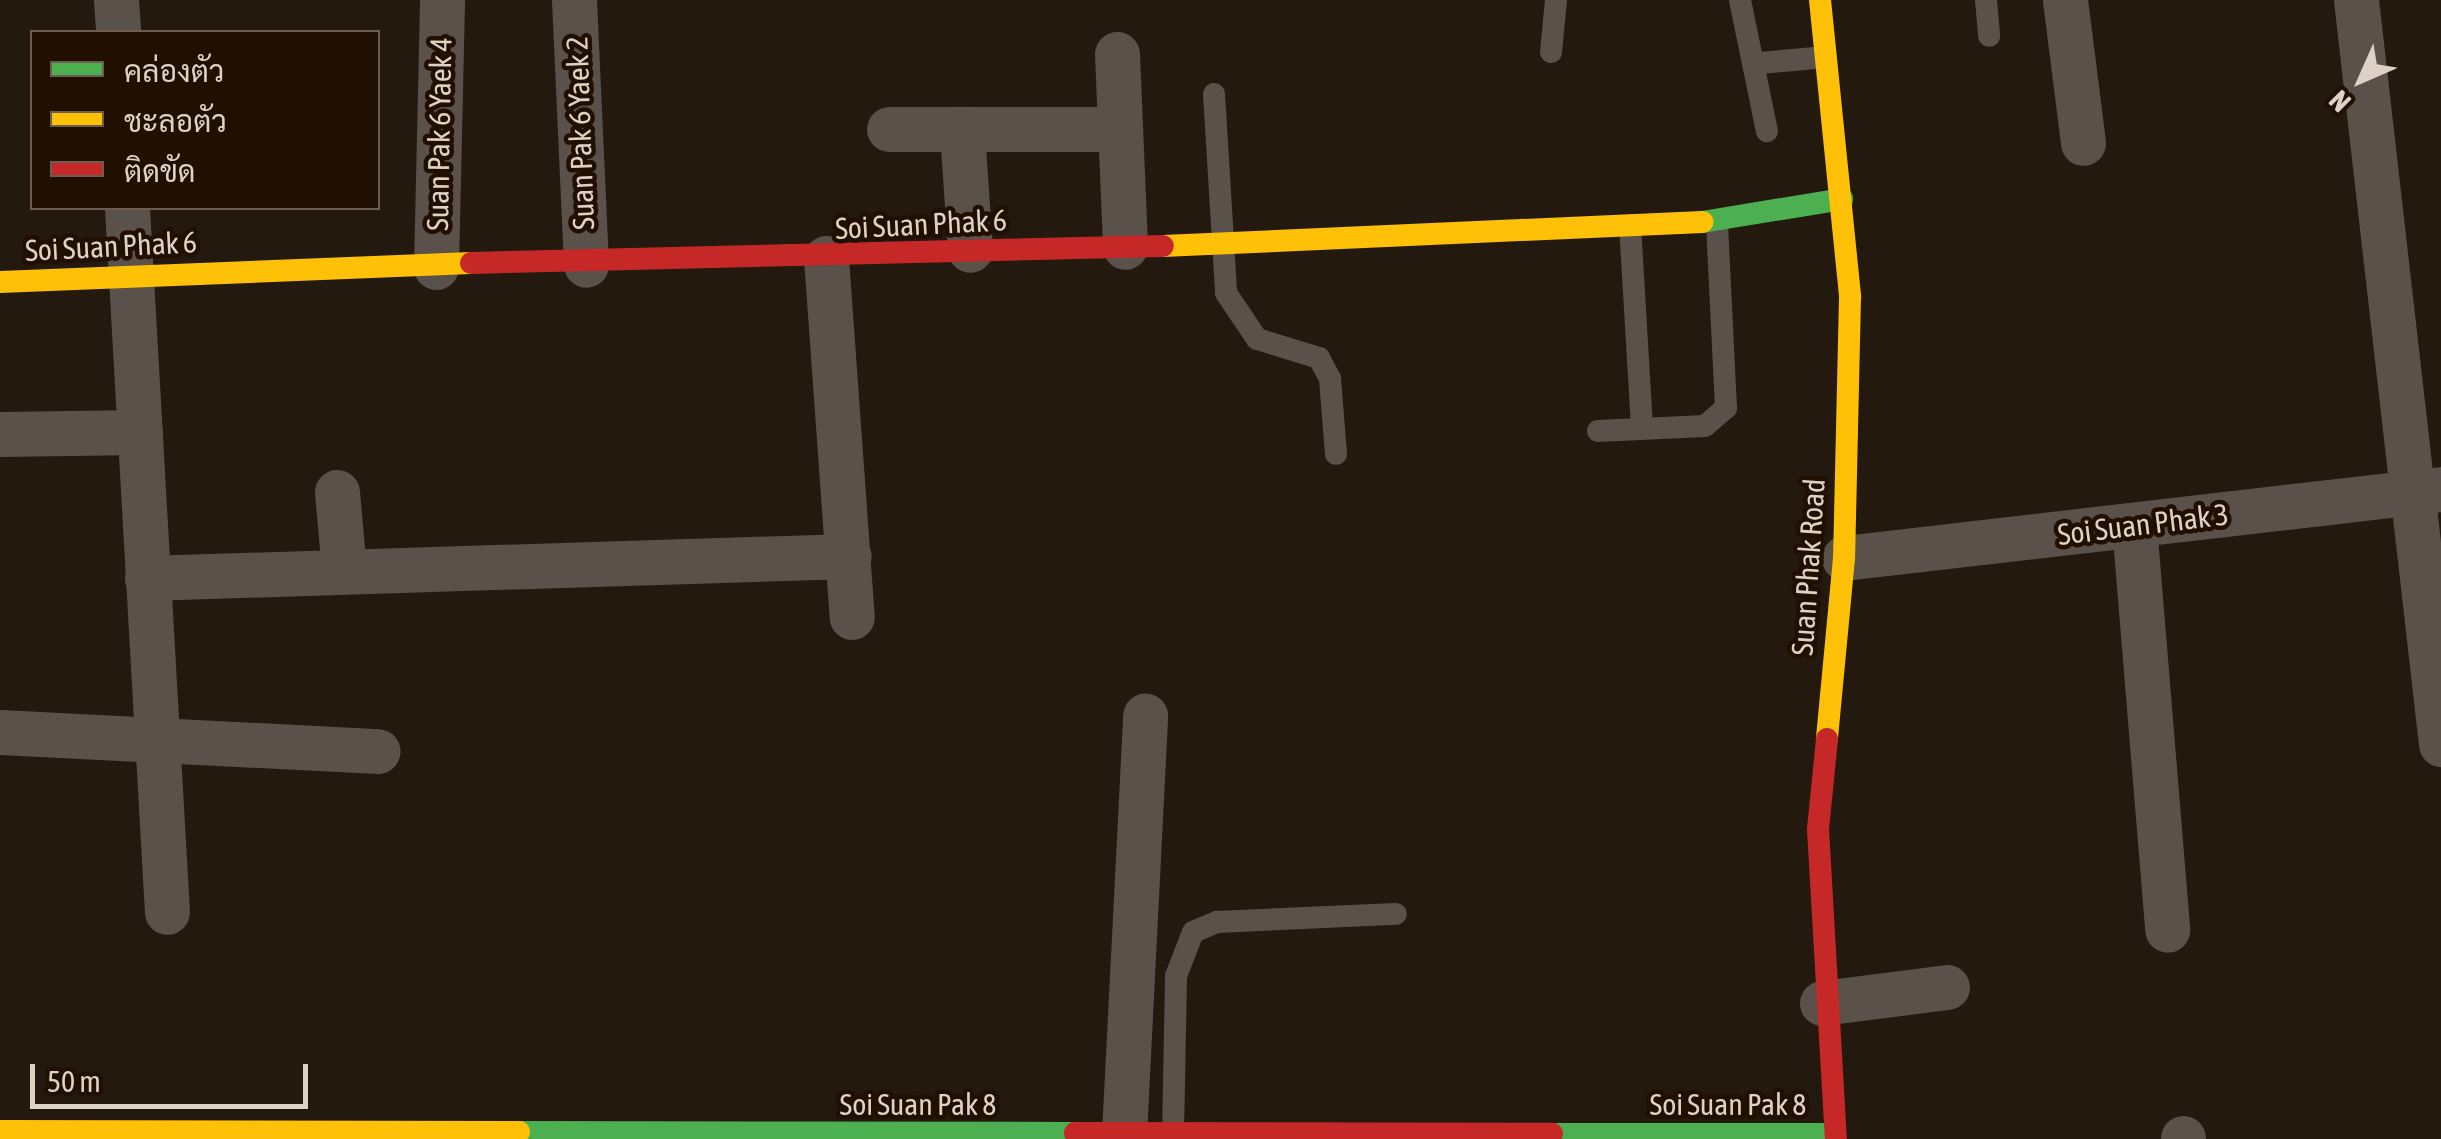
<!DOCTYPE html>
<meta charset="utf-8">
<style>
body{margin:0}
#map{position:relative;width:2441px;height:1139px;overflow:hidden;background:#23190f;font-family:"Asap Condensed",Sarabun,sans-serif}
div>[style]{position:absolute}
.lane>*{height:22px;margin:-11px;padding:0 11px;transform-origin:11px;border-radius:11px;background:#59514a}
.street>*{height:45px;margin:-22.5px;padding:0 22.5px;transform-origin:22.5px;border-radius:22.5px;background:#59514a}
.fast>*{height:22px;margin:-11px;padding:0 11px;transform-origin:11px;border-radius:11px;background:#4caf50}
.slow>*{height:22px;margin:-11px;padding:0 11px;transform-origin:11px;border-radius:11px;background:#ffc107}
.jam>*{height:22px;margin:-11px;padding:0 11px;transform-origin:11px;border-radius:11px;background:#c62828}
span{translate:-50% -50%;white-space:nowrap;text-align:center;line-height:1.15;-webkit-text-stroke:9px #210f01;paint-order:stroke}
.street-label{font-size:30px;color:#ded1c6}
.legend{position:absolute;left:30px;top:30px;width:350px;height:180px;box-sizing:border-box;background:#210f01;border:2px solid #6d5d50;margin:0;padding:12px 18px;list-style:none;font-size:30px;color:#ded1c6}
.legend li{display:flex;align-items:center;gap:20px;height:50px}
.legend b{width:50px;border:2px solid #6d5d50}
.north{position:absolute;left:2311px;top:30px;width:100px;height:100px;-webkit-text-stroke:8px #210f01;paint-order:stroke;rotate:225deg;font-size:28px;font-weight:700;line-height:40px;text-align:center;color:#ded1c6}
.north::after{content:'';display:block;margin:auto;width:35px;height:45px;background:#ded1c6;clip-path:polygon(50% 0,100% 100%,50% 72%,0 100%)}
.scale{position:absolute;left:30px;top:1064px;width:278px;height:45px;box-sizing:border-box;border:5px solid #ded1c6;border-top:0;padding-left:12px;font-size:30px;line-height:35px;white-space:nowrap;color:#ded1c6;-webkit-text-stroke:8px #210f01;paint-order:stroke}
</style>
<div id="map">
<div class="lane">
<i style="left:1740px;top:0;width:134px;rotate:78.4deg"></i>
<i style="left:1986px;top:0;width:36px;rotate:85deg"></i>
<i style="left:1551px;top:52px;width:52px;rotate:-84.5deg"></i>
<i style="left:1760px;top:63px;width:66px;rotate:-5.2deg"></i>
<i style="left:1214px;top:94px;width:199px;rotate:86.5deg"></i>
<i style="left:1226px;top:293px;width:55px;rotate:56deg"></i>
<i style="left:1257px;top:339px;width:65px;rotate:17deg"></i>
<i style="left:1319px;top:358px;width:24px;rotate:62deg"></i>
<i style="left:1330px;top:379px;width:75px;rotate:85.4deg"></i>
<i style="left:1630px;top:225px;width:203px;rotate:86.6deg"></i>
<i style="left:1598px;top:431px;width:107px;rotate:-2.7deg"></i>
<i style="left:1705px;top:426px;width:28px;rotate:-41deg"></i>
<i style="left:1726px;top:408px;width:187px;rotate:-92.8deg"></i>
<i style="left:1173px;top:1134px;width:158px;rotate:-88.9deg"></i>
<i style="left:1176px;top:976px;width:47px;rotate:-68.9deg"></i>
<i style="left:1193px;top:932px;width:26px;rotate:-23deg"></i>
<i style="left:1217px;top:922px;width:179px;rotate:-2.6deg"></i>
</div>
<div class="street">
<i style="left:116px;top:0;width:32px;rotate:86deg"></i>
<i style="left:574px;top:0;width:265px;rotate:87.4deg"></i>
<i style="left:2065px;top:0;width:144px;rotate:82.8deg"></i>
<i style="left:2356px;top:0;width:749px;rotate:83.48deg"></i>
<i style="left:1117px;top:54px;width:193px;rotate:87.6deg"></i>
<i style="left:889px;top:129px;width:229px"></i>
<i style="left:962px;top:132px;width:118px;rotate:86.1deg"></i>
<i style="left:127px;top:208px;width:705px;rotate:86.75deg"></i>
<i style="left:826px;top:258px;width:360px;rotate:85.9deg"></i>
<i style="left:436px;top:267px;width:267px;rotate:-88.7deg"></i>
<i style="left:0;top:434px;width:140px;rotate:-0.8deg"></i>
<i style="left:337px;top:492px;width:78px;rotate:84.9deg"></i>
<i style="left:2134px;top:525px;width:406px;rotate:85.3deg"></i>
<i style="left:1844px;top:558px;width:601px;rotate:-6.59deg"></i>
<i style="left:147px;top:578px;width:702px;rotate:-1.8deg"></i>
<i style="left:0;top:732px;width:378px;rotate:2.9deg"></i>
<i style="left:1822px;top:1003px;width:126px;rotate:-7.3deg"></i>
<i style="left:1124px;top:1134px;width:419px;rotate:-87.1deg"></i>
<i style="left:2183px;top:1138px;width:1px;rotate:90deg"></i>
</div>
<div class="fast">
<i style="left:1702px;top:222px;width:142px;rotate:-9.3deg"></i>
<i style="left:519px;top:1132px;width:556px;rotate:0.1deg"></i>
<i style="left:1552px;top:1134px;width:283px"></i>
</div>
<div class="slow">
<i style="left:1820px;top:0;width:299px;rotate:84.2deg"></i>
<i style="left:1850px;top:297px;width:261px;rotate:91.3deg"></i>
<i style="left:1844px;top:558px;width:182px;rotate:95.4deg"></i>
<i style="left:1163px;top:246px;width:540px;rotate:-2.55deg"></i>
<i style="left:0;top:282px;width:471px;rotate:-2.3deg"></i>
<i style="left:0;top:1131px;width:519px;rotate:0.11deg"></i>
</div>
<div class="jam">
<i style="left:471px;top:263px;width:692px;rotate:-1.41deg"></i>
<i style="left:1827px;top:739px;width:90px;rotate:95.7deg"></i>
<i style="left:1818px;top:829px;width:311px;rotate:86.7deg"></i>
<i style="left:1075px;top:1133px;width:477px;rotate:0.1deg"></i>
</div>
<div class="street-label">
<span style="left:580px;top:133px;rotate:-92deg">Suan Pak 6 Yaek 2</span>
<span style="left:439px;top:134px;rotate:-89deg">Suan Pak 6 Yaek 4</span>
<span style="left:921px;top:224px;rotate:-3deg">Soi Suan Phak 6</span>
<span style="left:111px;top:246px;rotate:-3deg">Soi Suan Phak 6</span>
<span style="left:2143px;top:524px;rotate:-7deg">Soi Suan Phak 3</span>
<span style="left:1808px;top:567px;rotate:-86deg">Suan Phak Road</span>
<span style="left:918px;top:1104px">Soi Suan Pak 8</span>
<span style="left:1728px;top:1104px">Soi Suan Pak 8</span>
</div>
<ul class="legend">
<li><b style="height:12px;background:#4caf50"></b>คล่องตัว</li>
<li><b style="height:12px;background:#ffc107"></b>ชะลอตัว</li>
<li><b style="height:12px;background:#c62828"></b>ติดขัด</li>
</ul>
<div class="north">N</div>
<div class="scale">50 m</div>
</div>
